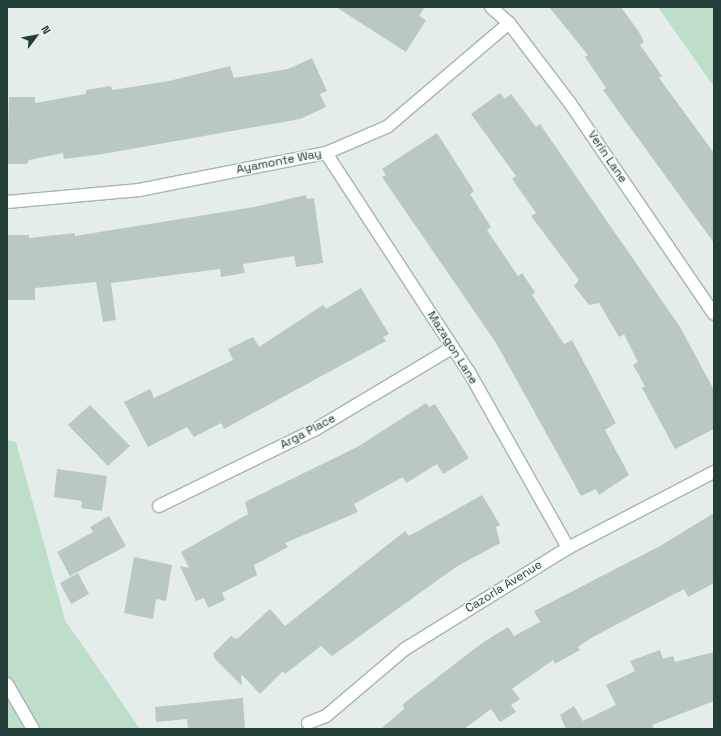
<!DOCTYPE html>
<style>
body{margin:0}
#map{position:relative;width:721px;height:736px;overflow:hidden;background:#e4edea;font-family:"Space Grotesk",sans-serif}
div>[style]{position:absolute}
.green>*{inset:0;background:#bddec9}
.building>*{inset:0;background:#b9c8c3}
.roads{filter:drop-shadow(1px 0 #a6b5b1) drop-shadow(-1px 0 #a6b5b1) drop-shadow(0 1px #a6b5b1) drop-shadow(0 -1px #a6b5b1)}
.minor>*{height:12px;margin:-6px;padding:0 6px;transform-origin:6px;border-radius:6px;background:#fff}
span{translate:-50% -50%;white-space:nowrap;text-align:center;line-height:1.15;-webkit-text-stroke:3px #f4f9f7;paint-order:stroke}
.street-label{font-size:12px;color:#233e39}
.frame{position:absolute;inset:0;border:8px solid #233e39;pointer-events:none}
.north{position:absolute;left:16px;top:16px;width:40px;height:40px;-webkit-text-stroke:3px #f4f9f7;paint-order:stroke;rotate:58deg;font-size:11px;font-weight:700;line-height:16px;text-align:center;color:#233e39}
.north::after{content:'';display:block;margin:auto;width:14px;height:18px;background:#233e39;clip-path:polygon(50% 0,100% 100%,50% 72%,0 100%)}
</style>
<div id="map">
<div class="green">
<i style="clip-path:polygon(658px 7px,714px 7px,714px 87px)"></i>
<i style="clip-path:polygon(7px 440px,16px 442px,65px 620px,140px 729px,7px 729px)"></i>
</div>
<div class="building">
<i style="clip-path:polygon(336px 7px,425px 7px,419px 16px,426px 20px,406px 52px)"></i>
<i style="clip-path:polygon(549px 7px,621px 7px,639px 32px,644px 42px,640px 45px,662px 76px,659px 78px,714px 153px,714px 243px,603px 90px,606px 88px,585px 57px,588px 55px)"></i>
<i style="clip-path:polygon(312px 58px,327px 91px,320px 94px,326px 107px,300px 119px,103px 154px,64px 159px,63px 153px,29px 160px,27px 164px,7px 164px,9px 97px,35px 97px,35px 103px,86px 94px,86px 90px,111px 86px,112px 90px,169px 81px,230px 66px,234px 78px,288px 69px)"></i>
<i style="clip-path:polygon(500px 93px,505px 99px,511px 94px,536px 127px,540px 124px,680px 327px,714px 390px,714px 429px,675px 449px,642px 388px,645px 386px,633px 365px,638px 362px,624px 334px,619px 337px,599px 303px,589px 305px,574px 286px,579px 280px,531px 216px,536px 213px,512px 179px,516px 176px,471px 114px)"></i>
<i style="clip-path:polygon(437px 133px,474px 191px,470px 194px,491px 227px,487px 230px,518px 276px,522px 273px,535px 292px,532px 295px,564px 344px,572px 340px,616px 423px,605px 430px,629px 475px,599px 495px,596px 489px,581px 496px,496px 343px,382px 177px,386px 175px,382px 169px)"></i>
<i style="clip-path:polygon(306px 195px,307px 199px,314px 198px,323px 263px,296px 267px,294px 256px,243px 264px,245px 273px,221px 277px,220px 269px,111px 283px,116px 320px,103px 322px,96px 282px,35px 288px,35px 300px,7px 300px,7px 235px,29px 235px,29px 238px,75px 233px,75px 236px,254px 207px)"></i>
<i style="clip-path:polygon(361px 288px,389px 334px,383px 337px,386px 341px,224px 429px,221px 423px,194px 437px,187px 427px,148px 447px,124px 402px,150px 389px,154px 398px,233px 360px,228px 349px,253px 337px,259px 347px,323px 305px,326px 309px)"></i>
<i style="clip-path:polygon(426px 403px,429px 407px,435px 404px,469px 458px,443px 474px,437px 464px,406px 483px,403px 477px,354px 504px,358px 512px,285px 543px,288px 547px,254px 565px,257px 575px,222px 593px,225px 600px,208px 608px,204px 598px,196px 601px,180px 566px,189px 568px,181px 552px,248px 514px,245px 502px,359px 446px)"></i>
<i style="clip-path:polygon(90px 405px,130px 446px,108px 466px,68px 425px)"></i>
<i style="clip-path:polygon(57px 469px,107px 476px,102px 511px,81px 508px,82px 501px,54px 497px)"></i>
<i style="clip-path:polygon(482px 495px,500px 525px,496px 527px,500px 543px,456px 567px,332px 656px,321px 646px,285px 674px,283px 671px,260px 694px,241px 674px,242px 686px,215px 659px,213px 654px,231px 636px,237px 639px,270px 609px,285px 626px,405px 531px,409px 536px)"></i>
<i style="clip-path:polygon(714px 513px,714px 583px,688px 597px,684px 589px,591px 638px,578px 647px,580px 650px,555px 664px,553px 660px,512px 689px,520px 699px,511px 705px,516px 712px,500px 722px,491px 709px,464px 729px,381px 729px,404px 709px,403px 704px,482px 643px,508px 627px,514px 636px,540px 622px,534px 611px,660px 546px)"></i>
<i style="clip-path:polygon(109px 516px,126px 546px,70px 576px,57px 552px,93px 532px,90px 527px)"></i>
<i style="clip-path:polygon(134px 557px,172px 565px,166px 601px,156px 599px,153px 619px,124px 613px)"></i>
<i style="clip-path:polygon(78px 573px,89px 594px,71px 604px,60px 583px)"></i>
<i style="clip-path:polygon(660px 650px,663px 659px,673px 656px,675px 662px,714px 652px,714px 701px,652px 725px,654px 729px,566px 729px,560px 715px,574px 706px,583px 721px,616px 705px,606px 685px,635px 671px,630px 661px)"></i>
<i style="clip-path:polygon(243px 698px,245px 729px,188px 729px,187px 719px,156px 722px,155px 707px)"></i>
</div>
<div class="roads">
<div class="minor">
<i style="left:491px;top:7px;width:24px;rotate:42deg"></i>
<i style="left:509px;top:23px;width:101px;rotate:52.7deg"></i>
<i style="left:570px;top:103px;width:255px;rotate:55.7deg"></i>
<i style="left:326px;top:153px;width:262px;rotate:56.9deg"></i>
<i style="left:469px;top:372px;width:202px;rotate:60.6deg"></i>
<i style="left:7px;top:202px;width:133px;rotate:-5.2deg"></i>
<i style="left:139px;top:190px;width:191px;rotate:-11.2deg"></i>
<i style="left:326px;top:153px;width:66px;rotate:-23.1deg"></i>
<i style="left:387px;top:127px;width:160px;rotate:-40.4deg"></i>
<i style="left:159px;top:506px;width:175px;rotate:-26.1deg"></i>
<i style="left:316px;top:429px;width:158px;rotate:-30.8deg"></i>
<i style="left:7px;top:684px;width:52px;rotate:60deg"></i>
<i style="left:308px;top:723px;width:19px;rotate:-21deg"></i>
<i style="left:326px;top:716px;width:104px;rotate:-40.3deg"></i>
<i style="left:405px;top:649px;width:192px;rotate:-31.8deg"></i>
<i style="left:568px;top:548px;width:165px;rotate:-27.5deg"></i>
</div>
</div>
<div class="street-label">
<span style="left:607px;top:157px;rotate:56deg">Verin Lane</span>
<span style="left:279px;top:162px;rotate:-11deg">Ayamonte Way</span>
<span style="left:452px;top:348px;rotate:58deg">Mazagon Lane</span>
<span style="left:308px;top:432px;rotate:-28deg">Arga Place</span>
<span style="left:504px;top:587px;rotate:-32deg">Cazorla Avenue</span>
</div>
<div class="frame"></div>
<div class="north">N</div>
</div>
